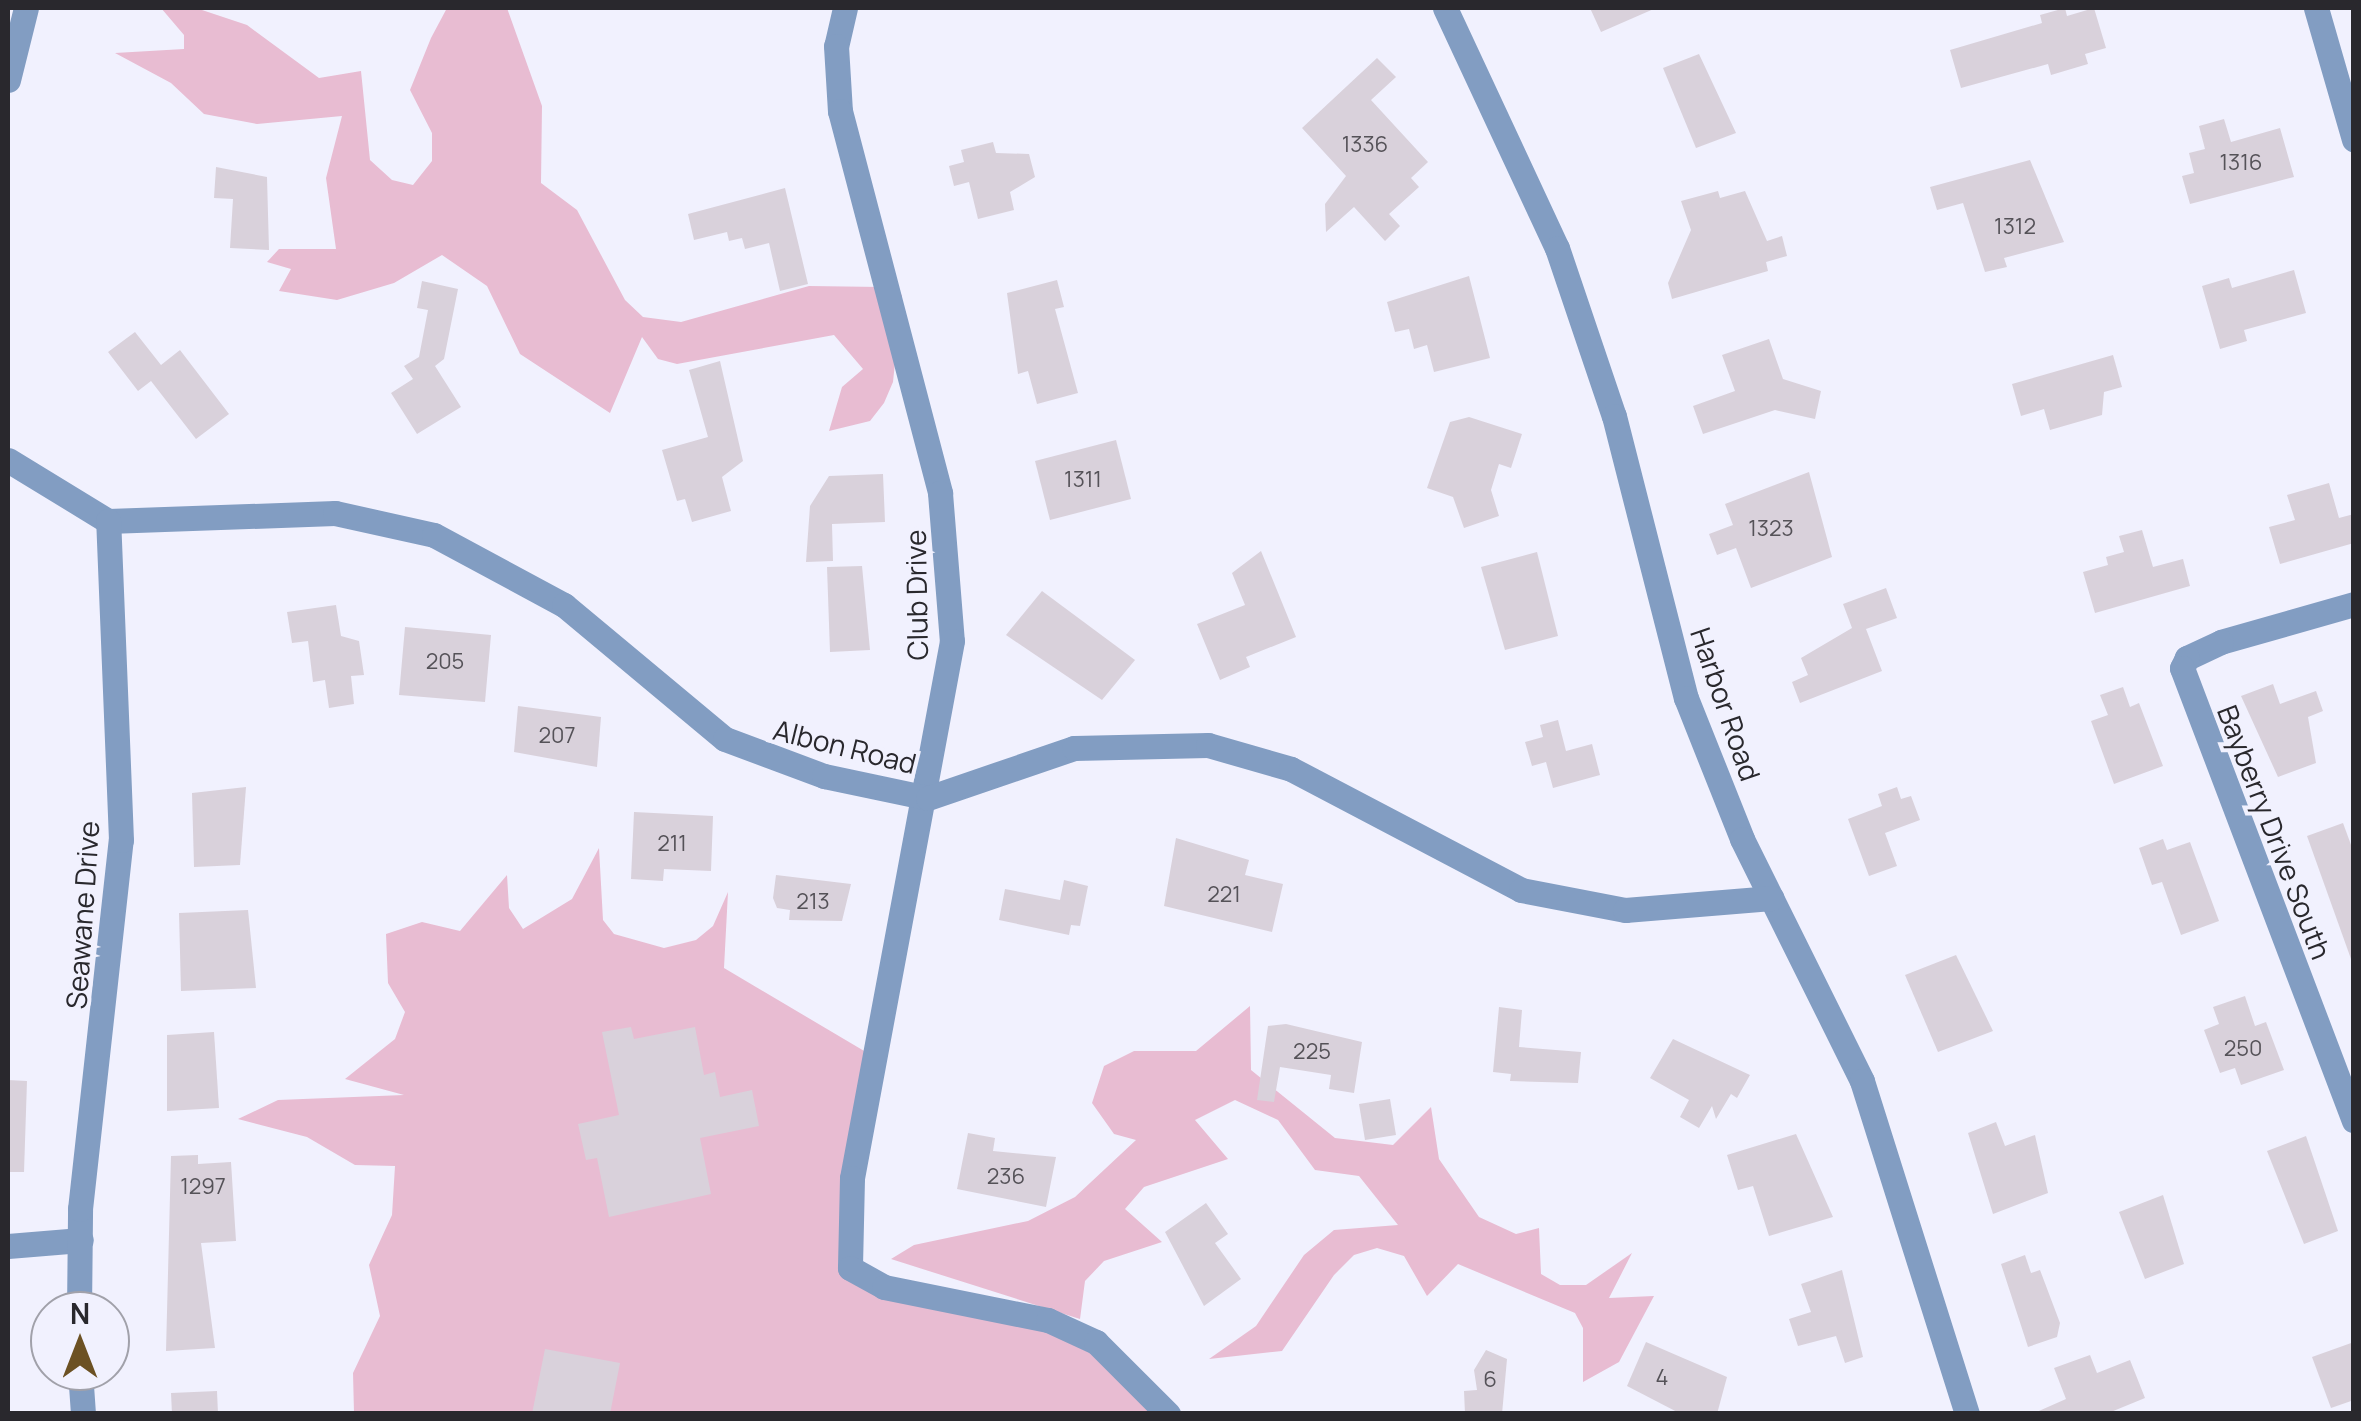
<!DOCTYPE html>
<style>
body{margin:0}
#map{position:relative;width:2361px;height:1421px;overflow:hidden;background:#f1f1fe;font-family:Manrope,sans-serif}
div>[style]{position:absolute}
.green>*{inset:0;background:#e8bcd2}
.building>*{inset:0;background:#d9d1db}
.street>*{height:25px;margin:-12.5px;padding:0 12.5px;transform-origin:12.5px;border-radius:12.5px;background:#829dc2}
span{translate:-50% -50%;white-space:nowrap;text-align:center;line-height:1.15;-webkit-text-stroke:8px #f1f1fe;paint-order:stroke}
.number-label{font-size:22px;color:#555258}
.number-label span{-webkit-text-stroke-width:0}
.street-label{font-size:28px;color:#29282d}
.frame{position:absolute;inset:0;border:10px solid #29282d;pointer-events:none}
.north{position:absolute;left:30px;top:1291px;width:100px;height:100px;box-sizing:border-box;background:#f1f1fe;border:2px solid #a1a1aa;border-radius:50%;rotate:0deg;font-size:28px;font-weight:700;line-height:40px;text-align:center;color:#29282d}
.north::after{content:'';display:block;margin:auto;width:35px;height:45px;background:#6c5123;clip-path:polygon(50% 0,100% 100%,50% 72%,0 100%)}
</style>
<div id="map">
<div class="green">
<i style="clip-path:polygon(161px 8px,196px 8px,247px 25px,319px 78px,361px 71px,370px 160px,392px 180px,413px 185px,432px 161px,432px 133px,410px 90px,431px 38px,447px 8px,507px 8px,542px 106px,541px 183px,577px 210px,625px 300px,643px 317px,681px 322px,809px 286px,881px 287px,902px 295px,893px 382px,884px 403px,870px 421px,829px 431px,842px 387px,863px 369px,834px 335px,677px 364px,658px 359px,642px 337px,610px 413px,520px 354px,487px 286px,442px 255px,394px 283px,337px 300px,279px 291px,291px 269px,267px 262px,279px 249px,336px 249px,326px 178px,342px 116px,257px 124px,204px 114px,171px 83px,115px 53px,184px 49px,184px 35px)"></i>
<i style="clip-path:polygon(599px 848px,603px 920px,614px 934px,664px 948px,696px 940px,713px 926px,728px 892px,724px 968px,876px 1058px,845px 1255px,868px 1277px,1094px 1331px,1175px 1413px,354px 1413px,353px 1373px,380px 1316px,369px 1265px,392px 1215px,395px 1166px,355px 1165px,307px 1137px,238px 1119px,278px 1100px,404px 1095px,345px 1079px,395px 1039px,405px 1012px,388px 983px,386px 934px,422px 922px,460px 931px,507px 875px,509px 908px,523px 929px,572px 899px)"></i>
<i style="clip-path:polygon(1250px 1006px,1251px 1070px,1335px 1138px,1393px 1145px,1431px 1107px,1439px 1159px,1479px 1217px,1516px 1234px,1539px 1228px,1541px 1274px,1560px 1285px,1586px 1285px,1632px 1253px,1609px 1298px,1654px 1296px,1619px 1362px,1583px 1382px,1583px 1328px,1575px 1313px,1458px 1264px,1427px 1296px,1404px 1256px,1377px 1248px,1354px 1255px,1334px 1275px,1282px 1351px,1209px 1359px,1256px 1326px,1304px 1255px,1334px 1230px,1398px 1225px,1359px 1176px,1315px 1170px,1278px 1120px,1235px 1100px,1195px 1120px,1228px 1159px,1144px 1187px,1125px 1209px,1162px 1242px,1104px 1261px,1085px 1281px,1080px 1319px,891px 1259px,914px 1245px,1028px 1221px,1075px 1197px,1136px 1140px,1114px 1134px,1092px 1103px,1104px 1066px,1134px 1051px,1196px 1051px)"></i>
</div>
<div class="building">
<i style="clip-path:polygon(1590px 8px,1656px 8px,1601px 32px)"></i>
<i style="clip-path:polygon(2065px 8px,2067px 16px,2094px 8px,2106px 48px,2085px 54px,2088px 64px,2051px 75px,2048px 64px,1961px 88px,1950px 50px,2042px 23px,2040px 15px)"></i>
<i style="clip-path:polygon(1699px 54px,1736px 133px,1696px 148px,1663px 68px)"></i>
<i style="clip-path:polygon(1377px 58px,1396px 77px,1371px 100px,1428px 162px,1411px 178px,1419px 187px,1389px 214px,1400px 226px,1385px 241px,1354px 207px,1326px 232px,1325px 204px,1346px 176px,1302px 128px)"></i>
<i style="clip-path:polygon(2224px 119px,2231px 142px,2280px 128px,2294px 177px,2190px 204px,2182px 176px,2194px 173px,2189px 153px,2205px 149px,2199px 126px)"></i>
<i style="clip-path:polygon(993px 142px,996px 153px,1029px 154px,1035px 177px,1010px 192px,1014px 210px,978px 219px,969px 182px,954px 186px,949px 166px,964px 162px,961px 150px)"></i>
<i style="clip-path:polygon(2030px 160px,2064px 242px,2004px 258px,2007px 267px,1985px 272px,1963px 203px,1937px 210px,1930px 187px)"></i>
<i style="clip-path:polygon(216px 167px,267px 177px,269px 250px,230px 248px,233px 199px,214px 198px)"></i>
<i style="clip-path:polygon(785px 188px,808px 284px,780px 291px,769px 243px,745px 249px,742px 238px,729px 241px,727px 232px,694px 240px,688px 214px)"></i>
<i style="clip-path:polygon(1718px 191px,1720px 198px,1745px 191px,1767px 241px,1782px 236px,1787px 256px,1766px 262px,1768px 271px,1672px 299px,1668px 283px,1691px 230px,1681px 201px)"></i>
<i style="clip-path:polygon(2294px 270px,2306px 313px,2244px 330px,2247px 341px,2220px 349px,2202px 286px,2229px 278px,2232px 288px)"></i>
<i style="clip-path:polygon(1469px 276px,1490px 358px,1434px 372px,1427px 345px,1414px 349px,1409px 329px,1395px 332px,1387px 302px)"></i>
<i style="clip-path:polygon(1057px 280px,1064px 307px,1055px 309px,1078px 393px,1037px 404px,1028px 371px,1018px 374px,1007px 293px)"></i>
<i style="clip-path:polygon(422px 281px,458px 289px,444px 359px,435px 366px,461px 407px,417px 434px,391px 393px,413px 379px,404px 366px,419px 357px,428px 310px,417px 308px)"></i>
<i style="clip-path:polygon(135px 332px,161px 365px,180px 350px,229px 414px,196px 439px,151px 381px,138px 391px,108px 352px)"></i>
<i style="clip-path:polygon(1769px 339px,1783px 379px,1821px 391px,1815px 419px,1775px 410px,1703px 434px,1693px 406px,1735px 391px,1722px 355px)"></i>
<i style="clip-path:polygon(2113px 355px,2122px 387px,2104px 392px,2102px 415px,2050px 430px,2044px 409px,2021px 416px,2012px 384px)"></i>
<i style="clip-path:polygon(720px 361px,743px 461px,722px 477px,731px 511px,692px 522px,685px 499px,677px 501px,662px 450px,708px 437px,689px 370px)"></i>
<i style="clip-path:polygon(1469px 417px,1522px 434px,1511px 468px,1499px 464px,1491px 490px,1499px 516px,1464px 528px,1453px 497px,1427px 488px,1450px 422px)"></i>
<i style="clip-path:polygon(1116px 440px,1131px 499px,1050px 520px,1035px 461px)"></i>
<i style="clip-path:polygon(1809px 472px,1832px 557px,1751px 588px,1736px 548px,1717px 555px,1709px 534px,1733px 525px,1725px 504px)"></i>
<i style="clip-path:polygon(883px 474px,885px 522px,832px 524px,833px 561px,806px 562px,810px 506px,829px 476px)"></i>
<i style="clip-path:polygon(2329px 483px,2339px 518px,2354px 514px,2354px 543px,2280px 564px,2269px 527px,2295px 520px,2287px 495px)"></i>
<i style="clip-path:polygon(2142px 530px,2153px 567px,2183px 559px,2190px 586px,2095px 613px,2083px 572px,2108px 565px,2106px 557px,2124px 552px,2119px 536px)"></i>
<i style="clip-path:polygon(1261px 551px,1296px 637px,1246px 657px,1250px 667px,1220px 680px,1197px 624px,1245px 605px,1232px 573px)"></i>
<i style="clip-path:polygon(1537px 552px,1558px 636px,1505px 650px,1481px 567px)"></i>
<i style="clip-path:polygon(862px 566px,870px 650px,830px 652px,827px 567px)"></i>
<i style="clip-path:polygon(1886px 588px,1897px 618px,1866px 629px,1882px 671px,1800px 703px,1792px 682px,1808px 675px,1801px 658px,1852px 628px,1843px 604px)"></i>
<i style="clip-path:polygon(1042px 591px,1135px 660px,1102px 700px,1006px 635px)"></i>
<i style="clip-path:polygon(336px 605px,341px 636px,359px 641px,364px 675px,351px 676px,354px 704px,329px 708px,325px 680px,313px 682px,308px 641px,292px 643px,287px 612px)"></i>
<i style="clip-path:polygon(405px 627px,491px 635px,485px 702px,399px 695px)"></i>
<i style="clip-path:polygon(2273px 684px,2280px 704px,2316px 691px,2323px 711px,2308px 717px,2316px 763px,2278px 777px,2241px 696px)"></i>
<i style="clip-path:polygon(2123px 687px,2130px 707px,2139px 703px,2163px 766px,2114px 784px,2091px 721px,2108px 715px,2100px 695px)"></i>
<i style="clip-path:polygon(518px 706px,601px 717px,597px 767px,514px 752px)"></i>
<i style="clip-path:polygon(1558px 720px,1566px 751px,1592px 744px,1600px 775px,1553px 788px,1546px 762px,1532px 766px,1525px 742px,1543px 737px,1540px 725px)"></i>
<i style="clip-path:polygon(246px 787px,240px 865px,194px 867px,192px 793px)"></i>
<i style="clip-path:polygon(1897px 787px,1901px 799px,1911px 796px,1920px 820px,1885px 833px,1897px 866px,1869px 876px,1848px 819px,1882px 806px,1878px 794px)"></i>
<i style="clip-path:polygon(634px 812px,713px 816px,711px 871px,664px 869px,663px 881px,631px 879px)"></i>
<i style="clip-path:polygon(2343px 823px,2354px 853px,2351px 959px,2307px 836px)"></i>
<i style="clip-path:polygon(1176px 838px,1249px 860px,1245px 875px,1283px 884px,1272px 932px,1164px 906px)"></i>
<i style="clip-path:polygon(2163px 839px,2167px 850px,2190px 842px,2219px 921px,2181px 935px,2162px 882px,2152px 885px,2139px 848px)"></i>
<i style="clip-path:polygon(776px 875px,851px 884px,842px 921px,789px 920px,790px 910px,777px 908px,773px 898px)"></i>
<i style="clip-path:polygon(1064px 880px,1088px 886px,1080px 926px,1071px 925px,1069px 935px,999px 920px,1005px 889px,1060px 900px)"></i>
<i style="clip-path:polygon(248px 910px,256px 988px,181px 991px,179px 913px)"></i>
<i style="clip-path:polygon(1956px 955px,1993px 1031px,1938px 1052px,1905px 975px)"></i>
<i style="clip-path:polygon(2245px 996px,2255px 1026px,2266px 1022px,2284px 1070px,2241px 1085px,2235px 1068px,2220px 1073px,2204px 1030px,2219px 1024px,2213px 1007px)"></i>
<i style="clip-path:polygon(1499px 1007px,1522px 1010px,1519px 1047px,1581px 1052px,1578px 1083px,1510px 1081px,1511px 1074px,1493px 1072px)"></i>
<i style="clip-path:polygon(1286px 1024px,1362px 1042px,1354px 1093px,1329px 1089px,1331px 1075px,1280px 1067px,1274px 1102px,1257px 1100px,1268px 1026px)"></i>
<i style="clip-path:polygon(631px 1027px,634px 1039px,695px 1027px,704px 1075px,715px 1072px,720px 1097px,752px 1090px,759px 1126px,700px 1138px,711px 1194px,609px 1217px,597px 1158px,586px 1160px,578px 1124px,619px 1115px,602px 1032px)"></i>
<i style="clip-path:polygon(214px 1032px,219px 1108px,167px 1111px,167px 1035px)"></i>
<i style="clip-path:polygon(1673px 1039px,1750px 1075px,1737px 1098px,1731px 1094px,1716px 1119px,1712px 1106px,1699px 1128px,1680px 1117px,1689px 1100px,1650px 1078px)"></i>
<i style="clip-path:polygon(8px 1080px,27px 1081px,24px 1172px,8px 1172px)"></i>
<i style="clip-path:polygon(1390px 1099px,1396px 1135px,1365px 1140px,1359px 1104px)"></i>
<i style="clip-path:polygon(1996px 1122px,2005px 1146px,2035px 1135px,2048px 1193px,1993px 1214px,1968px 1133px)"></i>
<i style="clip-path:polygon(968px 1133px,995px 1138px,993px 1151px,1056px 1157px,1046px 1207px,957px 1189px)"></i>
<i style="clip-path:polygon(1796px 1134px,1833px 1217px,1769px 1236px,1753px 1186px,1738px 1190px,1727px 1155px)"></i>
<i style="clip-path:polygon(2306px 1136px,2338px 1231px,2304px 1244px,2267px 1151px)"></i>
<i style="clip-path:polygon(198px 1155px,198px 1164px,231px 1162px,236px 1241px,201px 1243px,215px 1348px,166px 1351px,171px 1156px)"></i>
<i style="clip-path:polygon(2163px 1195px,2184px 1264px,2145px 1279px,2119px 1212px)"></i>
<i style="clip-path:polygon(1206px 1203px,1228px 1234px,1215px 1243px,1241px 1279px,1204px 1306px,1165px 1232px)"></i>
<i style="clip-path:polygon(2025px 1255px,2031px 1273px,2040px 1270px,2060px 1323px,2057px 1337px,2028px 1347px,2001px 1264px)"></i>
<i style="clip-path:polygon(1842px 1270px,1863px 1357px,1845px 1363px,1836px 1336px,1798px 1346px,1789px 1319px,1811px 1312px,1801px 1284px)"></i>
<i style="clip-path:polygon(1646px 1342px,1727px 1377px,1717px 1414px,1681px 1414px,1627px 1386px)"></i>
<i style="clip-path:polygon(2354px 1342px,2354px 1400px,2331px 1408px,2312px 1357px)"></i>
<i style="clip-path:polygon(545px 1349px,620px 1363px,610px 1414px,532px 1414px)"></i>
<i style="clip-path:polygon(1486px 1350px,1507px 1359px,1502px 1414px,1465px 1414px,1464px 1391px,1477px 1390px,1474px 1370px)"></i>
<i style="clip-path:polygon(2090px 1355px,2097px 1373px,2130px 1360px,2145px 1398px,2106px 1414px,2032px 1414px,2066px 1399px,2054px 1368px)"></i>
<i style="clip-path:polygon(217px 1391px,218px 1414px,172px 1414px,171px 1393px)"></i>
</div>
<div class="street">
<i style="left:845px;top:8px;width:39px;rotate:103deg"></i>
<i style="left:836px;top:46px;width:65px;rotate:86.5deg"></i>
<i style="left:840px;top:111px;width:395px;rotate:75.3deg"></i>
<i style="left:940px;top:493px;width:148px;rotate:85.4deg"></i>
<i style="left:952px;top:641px;width:546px;rotate:100.55deg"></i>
<i style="left:852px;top:1178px;width:90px;rotate:91.3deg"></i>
<i style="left:850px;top:1268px;width:39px;rotate:29deg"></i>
<i style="left:884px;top:1287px;width:167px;rotate:11.4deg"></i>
<i style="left:1048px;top:1320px;width:53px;rotate:24.6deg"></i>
<i style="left:1096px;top:1342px;width:102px;rotate:45deg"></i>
<i style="left:1445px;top:8px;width:265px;rotate:65deg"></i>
<i style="left:1557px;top:248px;width:177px;rotate:71.3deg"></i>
<i style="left:1614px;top:416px;width:291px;rotate:75.7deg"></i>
<i style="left:1686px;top:698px;width:152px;rotate:68.3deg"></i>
<i style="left:1742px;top:839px;width:270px;rotate:63.6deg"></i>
<i style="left:1862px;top:1081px;width:349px;rotate:72.5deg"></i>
<i style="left:2316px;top:8px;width:137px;rotate:73.9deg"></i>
<i style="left:8px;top:80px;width:74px;rotate:-76deg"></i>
<i style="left:8px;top:460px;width:117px;rotate:31.4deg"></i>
<i style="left:108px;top:521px;width:227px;rotate:-2deg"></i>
<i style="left:335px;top:513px;width:101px;rotate:12.5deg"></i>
<i style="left:434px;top:535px;width:148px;rotate:28.3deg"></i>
<i style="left:564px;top:605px;width:209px;rotate:39.8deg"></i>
<i style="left:725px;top:739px;width:106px;rotate:20.5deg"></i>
<i style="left:824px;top:776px;width:106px;rotate:11.9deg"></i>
<i style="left:928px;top:798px;width:154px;rotate:-18.9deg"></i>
<i style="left:1074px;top:748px;width:134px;rotate:-1.3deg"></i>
<i style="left:1208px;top:745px;width:86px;rotate:16.1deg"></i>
<i style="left:1291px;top:769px;width:260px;rotate:27.7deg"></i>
<i style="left:1521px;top:890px;width:106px;rotate:10.9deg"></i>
<i style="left:1625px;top:910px;width:147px;rotate:-4.7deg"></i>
<i style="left:2354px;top:604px;width:138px;rotate:164.1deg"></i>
<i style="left:2221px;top:642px;width:38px;rotate:155deg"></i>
<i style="left:2187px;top:658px;width:11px;rotate:117deg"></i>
<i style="left:2182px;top:668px;width:484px;rotate:69.2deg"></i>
<i style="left:8px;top:1246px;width:73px;rotate:-4.7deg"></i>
<i style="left:79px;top:1311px;width:102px;rotate:-89.4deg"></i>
<i style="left:80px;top:1209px;width:371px;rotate:-83.7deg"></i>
<i style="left:121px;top:840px;width:319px;rotate:-92.3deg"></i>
<i style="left:80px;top:1371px;width:43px;rotate:86deg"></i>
</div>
<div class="number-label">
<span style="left:1365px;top:145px">1336</span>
<span style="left:2241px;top:163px">1316</span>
<span style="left:2015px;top:227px">1312</span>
<span style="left:1083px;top:480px">1311</span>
<span style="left:1771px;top:529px">1323</span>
<span style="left:445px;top:662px">205</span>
<span style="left:557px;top:736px">207</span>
<span style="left:672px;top:844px">211</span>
<span style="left:1224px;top:895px">221</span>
<span style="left:813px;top:902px">213</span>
<span style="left:2243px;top:1049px">250</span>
<span style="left:1312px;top:1052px">225</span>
<span style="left:1006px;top:1177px">236</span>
<span style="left:203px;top:1187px">1297</span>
<span style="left:1662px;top:1378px">4</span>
<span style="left:1490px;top:1380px">6</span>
</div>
<div class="street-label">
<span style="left:916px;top:595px;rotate:-91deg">Club Drive</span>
<span style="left:1726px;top:704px;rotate:71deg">Harbor Road</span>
<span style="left:845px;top:746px;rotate:14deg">Albon Road</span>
<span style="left:2275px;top:832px;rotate:69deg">Bayberry Drive South</span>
<span style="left:82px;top:915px;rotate:-86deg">Seawane Drive</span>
</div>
<div class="frame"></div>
<div class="north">N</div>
</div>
